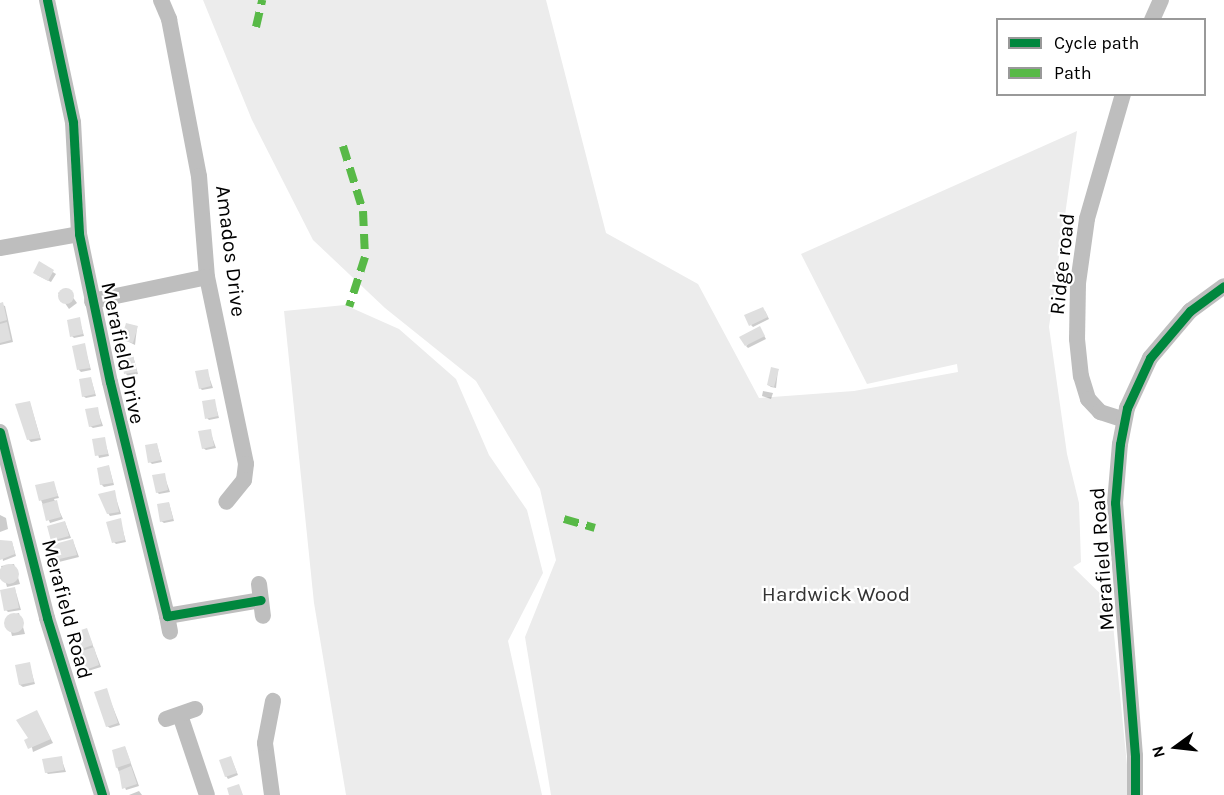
<!DOCTYPE html>
<style>
body{margin:0}
#map{position:relative;width:1224px;height:795px;overflow:hidden;background:#fff;font-family:Karla,sans-serif}
div>[style]{position:absolute}
.green>*{inset:0;background:#ececec}
.shadow>*{inset:0;background:#0003}
.building>*{inset:0;background:#dfdfdf}
.round{border-radius:50%}
.minor>*{height:16px;margin:-8px;padding:0 8px;transform-origin:8px;border-radius:8px;background:#bebebe}
.quiet>*{height:8px;margin-top:-4px;transform-origin:0;background:repeating-linear-gradient(90deg,#58b947 0 15px,transparent 0 23px)}
.cycleway>*{height:9px;margin:-4.5px;padding:0 4.5px;transform-origin:4.5px;border-radius:4.5px;background:#00873e}
span{translate:-50% -50%;white-space:nowrap;text-align:center;line-height:1.15;-webkit-text-stroke:4.5px #fff;paint-order:stroke}
.street-label{font-size:21px;color:#000}
.park-label{font-size:21px;color:#333}
.legend{position:absolute;left:996px;top:18px;width:210px;height:78px;box-sizing:border-box;background:#fff;border:2px solid #999;margin:0;padding:8px 10px;list-style:none;font-size:18px;color:#000}
.legend li{display:flex;align-items:center;gap:12px;height:30px}
.legend b{width:30px;border:2px solid #999}
.north{position:absolute;left:1146px;top:717px;width:60px;height:60px;-webkit-text-stroke:4px #fff;paint-order:stroke;rotate:255deg;font-size:16px;font-weight:700;line-height:24px;text-align:center;color:#000}
.north::after{content:'';display:block;margin:auto;width:21px;height:27px;background:#000;clip-path:polygon(50% 0,100% 100%,50% 72%,0 100%)}
</style>
<div id="map">
<div class="green">
<i style="clip-path:polygon(203px 0,546px 0,606px 233px,698px 284px,759px 398px,854px 391px,958px 372px,957px 364px,867px 384px,801px 254px,1077px 131px,1049px 327px,1067px 454px,1079px 503px,1081px 562px,1073px 567px,1111px 604px,1130px 795px,551px 795px,525px 637px,556px 560px,540px 489px,476px 381px,385px 308px,313px 240px,252px 120px)"></i>
<i style="clip-path:polygon(345px 305px,399px 329px,456px 379px,489px 455px,527px 510px,543px 573px,508px 641px,542px 795px,346px 795px,314px 603px,284px 311px)"></i>
</div>
<div class="shadow">
<i style="clip-path:polygon(40px 264px,56px 274px,51px 282px,37px 275px)"></i>
<i style="clip-path:polygon(66px 288px,77px 303px,69px 309px,58px 293px)"></i>
<i style="clip-path:polygon(0 304px,5px 306px,13px 342px,0 345px)"></i>
<i style="clip-path:polygon(765px 311px,769px 319px,753px 327px,751px 325px)"></i>
<i style="clip-path:polygon(79px 319px,84px 336px,74px 338px,72px 336px)"></i>
<i style="clip-path:polygon(137px 328px,135px 345px,123px 339px)"></i>
<i style="clip-path:polygon(761px 330px,766px 339px,748px 348px,746px 346px)"></i>
<i style="clip-path:polygon(84px 345px,91px 370px,81px 372px,79px 370px)"></i>
<i style="clip-path:polygon(133px 356px,138px 374px,128px 376px,126px 374px)"></i>
<i style="clip-path:polygon(778px 370px,776px 388px,771px 387px,768px 385px)"></i>
<i style="clip-path:polygon(207px 371px,213px 388px,202px 390px,200px 388px)"></i>
<i style="clip-path:polygon(91px 379px,96px 396px,86px 398px,83px 396px)"></i>
<i style="clip-path:polygon(763px 391px,773px 393px,771px 399px,762px 396px)"></i>
<i style="clip-path:polygon(214px 400px,219px 418px,209px 420px,207px 418px)"></i>
<i style="clip-path:polygon(30px 403px,41px 440px,31px 442px,29px 440px)"></i>
<i style="clip-path:polygon(97px 409px,103px 426px,93px 428px,90px 426px)"></i>
<i style="clip-path:polygon(210px 431px,216px 448px,206px 450px,203px 448px)"></i>
<i style="clip-path:polygon(104px 438px,109px 456px,99px 458px,94px 440px)"></i>
<i style="clip-path:polygon(157px 445px,162px 462px,152px 464px,150px 462px)"></i>
<i style="clip-path:polygon(109px 467px,114px 485px,104px 487px,101px 484px)"></i>
<i style="clip-path:polygon(164px 475px,170px 492px,159px 494px,157px 492px)"></i>
<i style="clip-path:polygon(53px 482px,59px 498px,54px 499px,63px 519px,50px 523px,41px 500px)"></i>
<i style="clip-path:polygon(114px 492px,121px 514px,110px 516px,108px 513px)"></i>
<i style="clip-path:polygon(169px 503px,174px 521px,164px 523px,161px 521px)"></i>
<i style="clip-path:polygon(0 515px,6px 518px,8px 529px,0 532px)"></i>
<i style="clip-path:polygon(120px 520px,126px 542px,116px 544px,114px 542px)"></i>
<i style="clip-path:polygon(65px 522px,71px 538px,54px 542px,52px 540px)"></i>
<i style="clip-path:polygon(73px 541px,79px 557px,59px 562px,57px 559px)"></i>
<i style="clip-path:polygon(12px 542px,16px 556px,3px 561px,0 543px)"></i>
<i style="clip-path:polygon(14px 564px,20px 584px,7px 587px,1px 566px)"></i>
<i style="clip-path:polygon(15px 589px,21px 610px,8px 612px,6px 610px)"></i>
<i style="clip-path:polygon(19px 613px,25px 634px,12px 636px,7px 616px)"></i>
<i style="clip-path:polygon(87px 630px,101px 667px,88px 671px,80px 649px)"></i>
<i style="clip-path:polygon(29px 664px,35px 684px,23px 687px,20px 685px)"></i>
<i style="clip-path:polygon(106px 690px,120px 725px,110px 728px,107px 726px)"></i>
<i style="clip-path:polygon(37px 712px,53px 743px,33px 752px,30px 739px)"></i>
<i style="clip-path:polygon(125px 747px,139px 786px,126px 790px,117px 767px)"></i>
<i style="clip-path:polygon(61px 758px,66px 772px,48px 774px,46px 772px)"></i>
<i style="clip-path:polygon(231px 758px,238px 775px,228px 779px,226px 776px)"></i>
<i style="clip-path:polygon(139px 791px,142px 795px,129px 795px)"></i>
</div>
<div class="building">
<i style="clip-path:polygon(39px 261px,54px 270px,48px 281px,33px 273px)"></i>
<i class="round" style="left:58px;top:288px;width:16px;height:16px"></i>
<i style="clip-path:polygon(3px 302px,7px 320px,0 322px,0 303px)"></i>
<i style="clip-path:polygon(763px 307px,768px 317px,749px 326px,744px 315px)"></i>
<i style="clip-path:polygon(80px 317px,83px 334px,70px 337px,67px 320px)"></i>
<i style="clip-path:polygon(7px 322px,11px 340px,0 343px,0 324px)"></i>
<i style="clip-path:polygon(126px 323px,138px 326px,133px 343px,121px 340px)"></i>
<i style="clip-path:polygon(760px 326px,765px 336px,745px 346px,739px 337px)"></i>
<i style="clip-path:polygon(85px 343px,90px 368px,77px 370px,72px 346px)"></i>
<i style="clip-path:polygon(133px 355px,137px 372px,124px 374px,121px 357px)"></i>
<i style="clip-path:polygon(771px 367px,779px 369px,774px 387px,767px 385px)"></i>
<i style="clip-path:polygon(208px 369px,211px 386px,199px 389px,195px 371px)"></i>
<i style="clip-path:polygon(91px 377px,95px 394px,82px 397px,79px 379px)"></i>
<i style="clip-path:polygon(215px 399px,218px 416px,205px 419px,202px 401px)"></i>
<i style="clip-path:polygon(30px 401px,40px 438px,27px 440px,15px 404px)"></i>
<i style="clip-path:polygon(98px 407px,101px 424px,89px 427px,85px 409px)"></i>
<i style="clip-path:polygon(211px 429px,214px 446px,202px 449px,198px 431px)"></i>
<i style="clip-path:polygon(105px 437px,108px 454px,95px 456px,92px 439px)"></i>
<i style="clip-path:polygon(157px 443px,161px 460px,148px 463px,145px 445px)"></i>
<i style="clip-path:polygon(109px 465px,113px 483px,100px 485px,97px 468px)"></i>
<i style="clip-path:polygon(165px 473px,168px 490px,156px 493px,152px 475px)"></i>
<i style="clip-path:polygon(54px 481px,58px 496px,39px 501px,35px 485px)"></i>
<i style="clip-path:polygon(115px 490px,119px 512px,107px 514px,98px 494px)"></i>
<i style="clip-path:polygon(57px 500px,61px 517px,46px 521px,42px 504px)"></i>
<i style="clip-path:polygon(169px 502px,173px 519px,160px 522px,157px 504px)"></i>
<i style="clip-path:polygon(121px 518px,125px 540px,112px 543px,106px 522px)"></i>
<i style="clip-path:polygon(65px 521px,69px 536px,51px 541px,47px 526px)"></i>
<i style="clip-path:polygon(73px 539px,77px 555px,55px 560px,51px 545px)"></i>
<i style="clip-path:polygon(0 540px,12px 541px,15px 554px,0 560px)"></i>
<i class="round" style="left:-1px;top:564px;width:20px;height:20px"></i>
<i style="clip-path:polygon(15px 587px,19px 608px,4px 611px,0 590px)"></i>
<i class="round" style="left:4px;top:613px;width:20px;height:20px"></i>
<i style="clip-path:polygon(87px 628px,93px 645px,78px 650px,72px 633px)"></i>
<i style="clip-path:polygon(94px 647px,99px 665px,85px 670px,79px 652px)"></i>
<i style="clip-path:polygon(30px 662px,34px 682px,19px 685px,15px 665px)"></i>
<i style="clip-path:polygon(107px 688px,118px 723px,106px 727px,94px 692px)"></i>
<i style="clip-path:polygon(37px 710px,51px 739px,28px 749px,24px 740px,28px 738px,16px 720px)"></i>
<i style="clip-path:polygon(125px 746px,131px 763px,116px 768px,112px 750px)"></i>
<i style="clip-path:polygon(62px 756px,64px 770px,45px 773px,42px 759px)"></i>
<i style="clip-path:polygon(231px 756px,237px 773px,225px 777px,219px 760px)"></i>
<i style="clip-path:polygon(131px 766px,137px 784px,122px 789px,119px 771px)"></i>
<i style="clip-path:polygon(239px 784px,243px 795px,229px 795px,227px 788px)"></i>
</div>
<div class="minor">
<i style="left:47px;top:0;width:125px;rotate:78deg"></i>
<i style="left:73px;top:122px;width:112px;rotate:86.9deg"></i>
<i style="left:79px;top:234px;width:151px;rotate:78.2deg"></i>
<i style="left:110px;top:382px;width:241px;rotate:76.3deg"></i>
<i style="left:167px;top:616px;width:95px;rotate:-9.7deg"></i>
<i style="left:161px;top:0;width:21px;rotate:67deg"></i>
<i style="left:169px;top:19px;width:160px;rotate:79.2deg"></i>
<i style="left:199px;top:176px;width:101px;rotate:85.5deg"></i>
<i style="left:207px;top:277px;width:191px;rotate:78.2deg"></i>
<i style="left:246px;top:464px;width:16px;rotate:97deg"></i>
<i style="left:244px;top:480px;width:28px;rotate:129deg"></i>
<i style="left:1152px;top:20px;width:22px;rotate:-66deg"></i>
<i style="left:1123px;top:94px;width:130px;rotate:106.1deg"></i>
<i style="left:1087px;top:219px;width:65px;rotate:98deg"></i>
<i style="left:1078px;top:283px;width:56px;rotate:91deg"></i>
<i style="left:1077px;top:339px;width:37px;rotate:84deg"></i>
<i style="left:1081px;top:376px;width:24px;rotate:73deg"></i>
<i style="left:1088px;top:399px;width:18px;rotate:47deg"></i>
<i style="left:1100px;top:412px;width:25px;rotate:18deg"></i>
<i style="left:0;top:248px;width:80px;rotate:-10deg"></i>
<i style="left:92px;top:301px;width:117px;rotate:-11.8deg"></i>
<i style="left:0;top:432px;width:192px;rotate:75.8deg"></i>
<i style="left:47px;top:618px;width:185px;rotate:72.7deg"></i>
<i style="left:259px;top:584px;width:32px;rotate:83deg"></i>
<i style="left:167px;top:616px;width:16px;rotate:79deg"></i>
<i style="left:180px;top:715px;width:84px;rotate:71.4deg"></i>
<i style="left:166px;top:719px;width:31px;rotate:-19deg"></i>
<i style="left:272px;top:795px;width:52px;rotate:-97.7deg"></i>
<i style="left:265px;top:743px;width:43px;rotate:-79.2deg"></i>
<i style="left:1135px;top:795px;width:39px;rotate:-90deg"></i>
<i style="left:1135px;top:756px;width:254px;rotate:-94.5deg"></i>
<i style="left:1115px;top:503px;width:59px;rotate:-85.2deg"></i>
<i style="left:1120px;top:444px;width:37px;rotate:-79deg"></i>
<i style="left:1127px;top:408px;width:55px;rotate:-65.3deg"></i>
<i style="left:1150px;top:358px;width:62px;rotate:-49.6deg"></i>
<i style="left:1190px;top:311px;width:42px;rotate:-36.3deg"></i>
</div>
<div class="quiet">
<i style="left:256px;top:27px;width:28px;rotate:-77deg"></i>
<i style="left:343px;top:146px;width:68px;rotate:72.9deg"></i>
<i style="left:363px;top:211px;width:46px;rotate:87.5deg"></i>
<i style="left:365px;top:257px;width:52px;rotate:107.7deg"></i>
<i style="left:564px;top:519px;width:32px;rotate:16deg"></i>
</div>
<div class="cycleway">
<i style="left:47px;top:0;width:125px;rotate:78deg"></i>
<i style="left:73px;top:122px;width:112px;rotate:86.9deg"></i>
<i style="left:79px;top:234px;width:151px;rotate:78.2deg"></i>
<i style="left:110px;top:382px;width:241px;rotate:76.3deg"></i>
<i style="left:167px;top:616px;width:95px;rotate:-9.7deg"></i>
<i style="left:0;top:432px;width:192px;rotate:75.8deg"></i>
<i style="left:47px;top:618px;width:185px;rotate:72.7deg"></i>
<i style="left:1135px;top:795px;width:39px;rotate:-90deg"></i>
<i style="left:1135px;top:756px;width:254px;rotate:-94.5deg"></i>
<i style="left:1115px;top:503px;width:59px;rotate:-85.2deg"></i>
<i style="left:1120px;top:444px;width:37px;rotate:-79deg"></i>
<i style="left:1127px;top:408px;width:55px;rotate:-65.3deg"></i>
<i style="left:1150px;top:358px;width:62px;rotate:-49.6deg"></i>
<i style="left:1190px;top:311px;width:42px;rotate:-36.3deg"></i>
</div>
<div class="street-label">
<span style="left:231px;top:251px;rotate:83deg">Amados Drive</span>
<span style="left:1062px;top:264px;rotate:-84deg">Ridge road</span>
<span style="left:123px;top:353px;rotate:78deg">Merafield Drive</span>
<span style="left:1102px;top:559px;rotate:-94deg">Merafield Road</span>
<span style="left:67px;top:609px;rotate:75deg">Merafield Road</span>
</div>
<div class="park-label">
<span style="left:836px;top:594px">Hardwick Wood</span>
</div>
<ul class="legend">
<li><b style="height:8px;background:#00873e"></b>Cycle path</li>
<li><b style="height:8px;background:#58b947"></b>Path</li>
</ul>
<div class="north">N</div>
</div>
